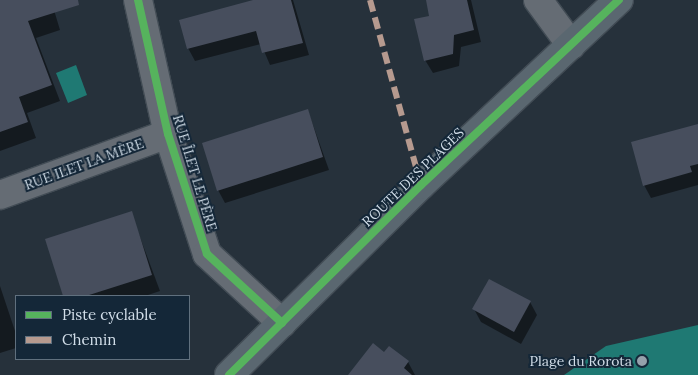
<!DOCTYPE html>
<meta charset="utf-8">
<style>
body{margin:0}
#map{position:relative;width:698px;height:375px;overflow:hidden;background:#26313b;font-family:Lora,serif}
div>[style]{position:absolute}
.water>*{inset:0;background:#1f7973}
.shadow>*{inset:0;background:#0007}
.building>*{inset:0;background:#474e5d}
.roads{filter:drop-shadow(1px 0 #424c55) drop-shadow(-1px 0 #424c55) drop-shadow(0 1px #424c55) drop-shadow(0 -1px #424c55)}
.street>*{height:28px;margin:-14px;padding:0 14px;transform-origin:14px;border-radius:14px;background:#656c74}
.secondary>*{height:28px;margin:-14px;padding:0 14px;transform-origin:14px;border-radius:14px;background:#5a6770}
.quiet>*{height:6px;margin-top:-3px;transform-origin:0;background:repeating-linear-gradient(90deg,#b69a8f 0 12px,transparent 0 18px)}
.cycleway>*{height:8px;margin:-4px;padding:0 4px;transform-origin:4px;border-radius:4px;background:#56b35d}
.dots>*{width:14px;height:14px;translate:-50% -50%;box-sizing:border-box;border:2px solid #142738;border-radius:50%}
span{translate:-50% -50%;white-space:nowrap;text-align:center;line-height:1.15;-webkit-text-stroke:4px #142738;paint-order:stroke}
.street-label{font-size:14px;color:#d1dde8}
.poi-label{font-size:14px;color:#d1dde8}
.right{translate:-100% -50%;text-align:right}
.legend{position:absolute;left:15px;top:295px;width:175px;height:65px;box-sizing:border-box;background:#142738;border:1px solid #60707e;margin:0;padding:6px 9px;list-style:none;font-size:15px;color:#d1dde8}
.legend li{display:flex;align-items:center;gap:10px;height:25px}
.legend b{width:25px;border:1px solid #60707e}
</style>
<div id="map">
<div class="water">
<i style="clip-path:polygon(76px 65px,87px 95px,68px 103px,56px 73px)"></i>
<i style="clip-path:polygon(698px 325px,698px 375px,564px 375px,606px 346px)"></i>
</div>
<div class="shadow">
<i style="clip-path:polygon(0 0,51px 0,60px 30px,36px 38px,60px 101px,27px 113px,36px 138px,0 151px)"></i>
<i style="clip-path:polygon(258px 0,293px 0,309px 55px,270px 65px,261px 44px,195px 61px,188px 48px)"></i>
<i style="clip-path:polygon(427px 0,471px 0,481px 42px,461px 47px,459px 66px,433px 73px,425px 60px,431px 17px)"></i>
<i style="clip-path:polygon(308px 111px,329px 170px,225px 203px,218px 190px)"></i>
<i style="clip-path:polygon(698px 125px,698px 185px,651px 198px,644px 185px)"></i>
<i style="clip-path:polygon(131px 213px,160px 291px,145px 296px,64px 296px,46px 240px)"></i>
<i style="clip-path:polygon(0 286px,16px 334px,16px 348px,0 353px)"></i>
<i style="clip-path:polygon(530px 302px,537px 315px,521px 344px,481px 322px,474px 309px)"></i>
<i style="clip-path:polygon(384px 354px,408px 362px,415px 375px,349px 375px)"></i>
</div>
<div class="building">
<i style="clip-path:polygon(0 0,78px 0,79px 5px,28px 21px,52px 85px,19px 97px,28px 122px,0 132px)"></i>
<i style="clip-path:polygon(253px 0,291px 0,303px 43px,262px 53px,256px 31px,187px 49px,179px 20px)"></i>
<i style="clip-path:polygon(426px 0,467px 0,474px 30px,454px 35px,453px 54px,424px 61px,414px 19px,429px 16px)"></i>
<i style="clip-path:polygon(308px 109px,323px 157px,217px 191px,202px 143px)"></i>
<i style="clip-path:polygon(698px 124px,698px 164px,690px 166px,692px 172px,643px 186px,631px 142px)"></i>
<i style="clip-path:polygon(132px 211px,152px 275px,86px 296px,63px 296px,45px 239px)"></i>
<i style="clip-path:polygon(489px 279px,531px 301px,514px 332px,472px 309px)"></i>
<i style="clip-path:polygon(373px 343px,384px 352px,389px 346px,409px 361px,404px 368px,412px 375px,348px 375px)"></i>
</div>
<div class="roads">
<div class="street">
<i style="left:138px;top:0;width:137px;rotate:77.4deg"></i>
<i style="left:168px;top:134px;width:126px;rotate:72deg"></i>
<i style="left:207px;top:254px;width:102px;rotate:42.6deg"></i>
<i style="left:538px;top:0;width:56px;rotate:53.7deg"></i>
<i style="left:0;top:195px;width:179px;rotate:-20deg"></i>
</div>
<div class="secondary">
<i style="left:229px;top:375px;width:270px;rotate:-44.7deg"></i>
<i style="left:421px;top:185px;width:271px;rotate:-43.1deg"></i>
</div>
</div>
<div class="quiet">
<i style="left:370px;top:0;width:192px;rotate:74.6deg"></i>
</div>
<div class="cycleway">
<i style="left:138px;top:0;width:137px;rotate:77.4deg"></i>
<i style="left:168px;top:134px;width:126px;rotate:72deg"></i>
<i style="left:207px;top:254px;width:102px;rotate:42.6deg"></i>
<i style="left:229px;top:375px;width:270px;rotate:-44.7deg"></i>
<i style="left:421px;top:185px;width:271px;rotate:-43.1deg"></i>
</div>
<div class="dots">
<i style="left:642px;top:361px;background:#95a1ab"></i>
</div>
<div class="street-label">
<span style="left:84px;top:164px;rotate:-20deg">RUE ILET LA MÈRE</span>
<span style="left:195px;top:173px;rotate:73deg">RUE ÎLET LE PÈRE</span>
<span style="left:413px;top:177px;rotate:-44deg">ROUTE DES PLAGES</span>
</div>
<div class="poi-label">
<span class="right" style="left:632px;top:361px">Plage du Rorota</span>
</div>
<ul class="legend">
<li><b style="height:6px;background:#56b35d"></b>Piste cyclable</li>
<li><b style="height:6px;background:#b69a8f"></b>Chemin</li>
</ul>
</div>
